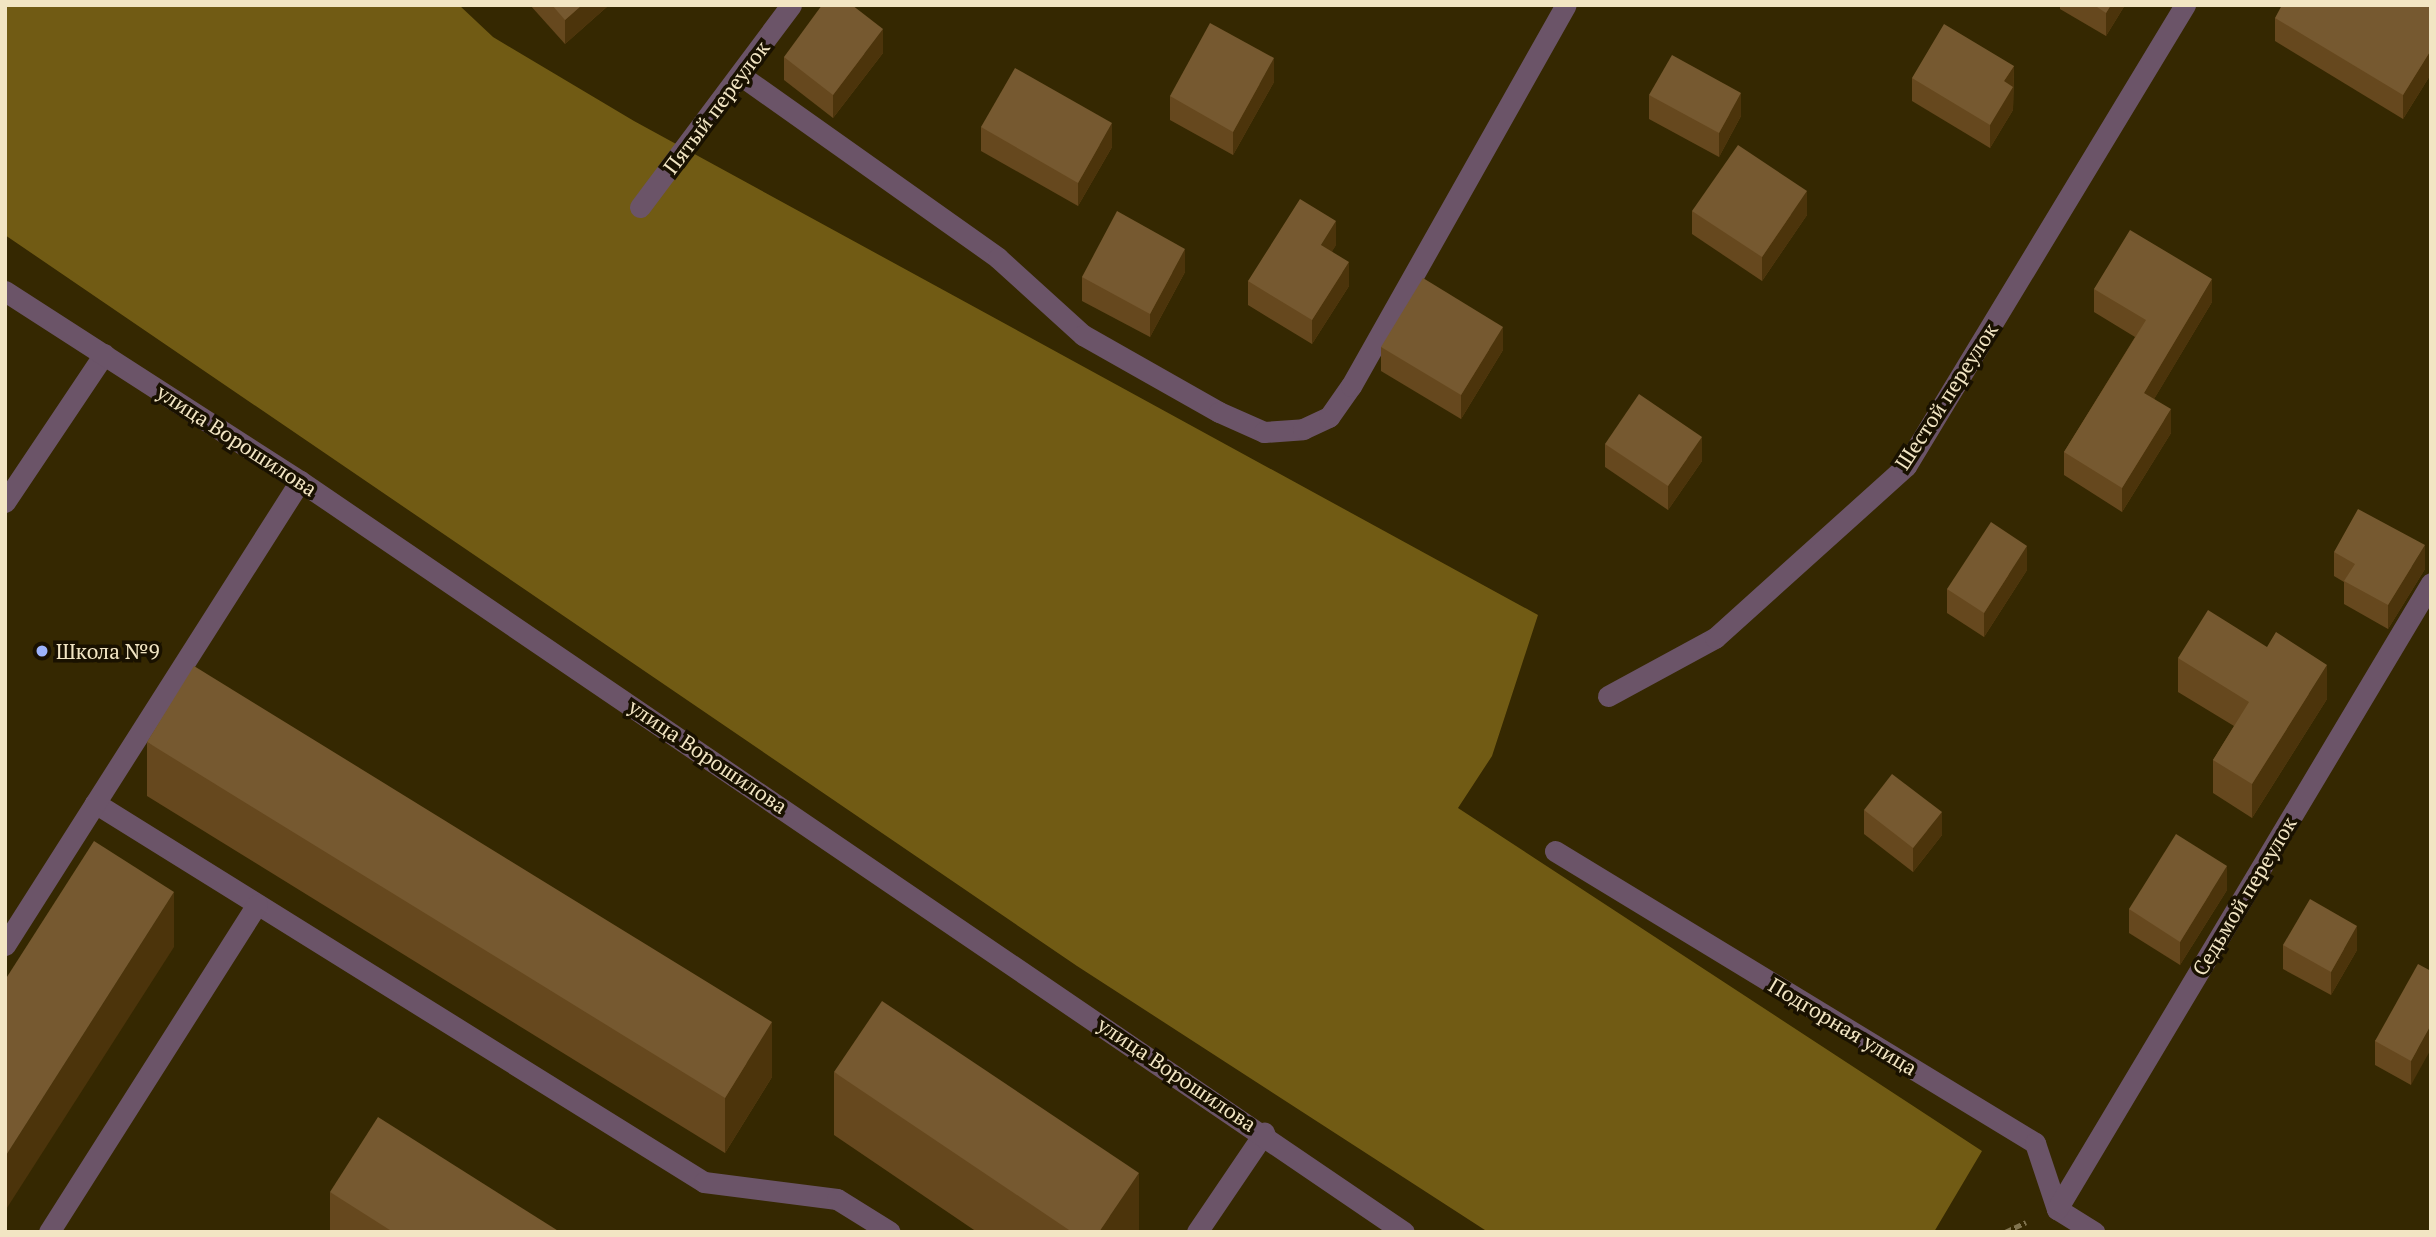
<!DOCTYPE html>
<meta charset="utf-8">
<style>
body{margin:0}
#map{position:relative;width:2436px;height:1237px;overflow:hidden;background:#352801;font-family:"PT Serif",serif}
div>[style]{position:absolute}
.forest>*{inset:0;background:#715b14}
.path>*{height:4.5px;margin-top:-2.25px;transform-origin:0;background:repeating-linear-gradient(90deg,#81744f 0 7px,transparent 0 10.5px)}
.lane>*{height:21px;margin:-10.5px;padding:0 10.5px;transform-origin:10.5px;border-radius:10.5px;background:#6b5468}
.street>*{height:21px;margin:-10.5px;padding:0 10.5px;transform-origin:10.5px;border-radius:10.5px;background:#6b5468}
.wall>*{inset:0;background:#66481e}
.shaded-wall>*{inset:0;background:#4c340b}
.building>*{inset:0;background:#765930}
.dots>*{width:19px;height:19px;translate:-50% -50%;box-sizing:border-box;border:4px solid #191100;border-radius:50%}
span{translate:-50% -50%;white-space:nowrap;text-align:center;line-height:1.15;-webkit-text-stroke:7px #191100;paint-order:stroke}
.street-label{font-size:21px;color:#f2e5c3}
.poi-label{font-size:21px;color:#f2e5c3}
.left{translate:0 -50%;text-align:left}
.frame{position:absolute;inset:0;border:7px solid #f2e5c3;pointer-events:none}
</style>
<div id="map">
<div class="forest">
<i style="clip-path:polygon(5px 5px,459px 5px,493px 37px,634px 121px,1538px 615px,1492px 756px,1458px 808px,1982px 1151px,1934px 1232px,1488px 1232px,1077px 966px,5px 235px)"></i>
</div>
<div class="path">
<i style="left:2005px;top:1232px;width:23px;rotate:-25deg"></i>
</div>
<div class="lane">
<i style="left:740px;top:75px;width:316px;rotate:35.3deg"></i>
<i style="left:998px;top:258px;width:115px;rotate:42.2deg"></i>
<i style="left:1083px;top:335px;width:156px;rotate:29.5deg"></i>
<i style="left:1219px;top:412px;width:49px;rotate:24deg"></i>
<i style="left:1264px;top:432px;width:39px;rotate:-4deg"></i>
<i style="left:1303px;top:429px;width:29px;rotate:-25deg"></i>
<i style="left:1329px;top:417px;width:38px;rotate:-55deg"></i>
<i style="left:1351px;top:386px;width:437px;rotate:-60.6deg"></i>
<i style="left:5px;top:502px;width:178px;rotate:-56.2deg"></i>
<i style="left:95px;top:803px;width:717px;rotate:31.9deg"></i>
<i style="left:704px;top:1182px;width:134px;rotate:7.3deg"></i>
<i style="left:837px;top:1199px;width:62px;rotate:31.9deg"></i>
<i style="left:5px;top:945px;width:550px;rotate:-57.55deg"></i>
<i style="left:49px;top:1232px;width:388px;rotate:-57.6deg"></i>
<i style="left:1197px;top:1232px;width:120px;rotate:-55.9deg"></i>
</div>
<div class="street">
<i style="left:640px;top:207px;width:252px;rotate:-53.2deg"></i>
<i style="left:5px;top:291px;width:351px;rotate:32.8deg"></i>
<i style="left:300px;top:481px;width:1335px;rotate:34.23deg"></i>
<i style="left:1608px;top:696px;width:122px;rotate:-28.5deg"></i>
<i style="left:1715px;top:638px;width:257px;rotate:-42deg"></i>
<i style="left:1906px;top:466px;width:539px;rotate:-58.82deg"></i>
<i style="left:1555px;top:851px;width:562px;rotate:31.31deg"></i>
<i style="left:2035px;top:1143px;width:70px;rotate:71.6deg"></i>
<i style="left:2057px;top:1209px;width:44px;rotate:31.9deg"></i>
<i style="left:2057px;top:1209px;width:729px;rotate:-59.14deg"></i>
</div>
<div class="wall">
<i style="clip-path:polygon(530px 5px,609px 5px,565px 44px)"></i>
<i style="clip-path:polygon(2060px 5px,2125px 5px,2106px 36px,2060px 9px)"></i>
<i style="clip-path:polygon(2431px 5px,2431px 74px,2403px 119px,2275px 41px,2275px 18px)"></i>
<i style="clip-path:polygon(883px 53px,833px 118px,784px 80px,784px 57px)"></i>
<i style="clip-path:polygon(2014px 66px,2013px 110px,1990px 148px,1912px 101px,1912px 78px)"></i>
<i style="clip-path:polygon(1274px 82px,1233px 155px,1170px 120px,1170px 96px)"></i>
<i style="clip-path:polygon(1649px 95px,1741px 116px,1719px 157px,1649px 119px)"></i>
<i style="clip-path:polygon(981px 127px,1112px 147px,1078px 206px,981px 151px)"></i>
<i style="clip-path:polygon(1692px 211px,1807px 215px,1762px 281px,1692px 234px)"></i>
<i style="clip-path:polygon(1336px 245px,1332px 251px,1349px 286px,1312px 344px,1248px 305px,1248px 281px)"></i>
<i style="clip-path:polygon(1185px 272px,1150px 337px,1082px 301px,1082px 277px)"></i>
<i style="clip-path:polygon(2094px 289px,2212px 302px,2154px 399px,2171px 433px,2122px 512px,2064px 475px,2064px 452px,2135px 337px,2094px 312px)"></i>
<i style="clip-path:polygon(1381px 347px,1503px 350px,1461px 419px,1381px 371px)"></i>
<i style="clip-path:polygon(1605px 444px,1702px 461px,1668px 510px,1605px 467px)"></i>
<i style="clip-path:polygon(2334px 552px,2425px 569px,2388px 629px,2344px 604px,2344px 582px,2334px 576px)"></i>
<i style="clip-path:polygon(2027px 570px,1984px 637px,1947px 613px,1947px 589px)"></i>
<i style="clip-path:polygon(2178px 658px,2327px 699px,2252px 818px,2213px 793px,2213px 760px,2234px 726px,2178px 692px)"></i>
<i style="clip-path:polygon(147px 742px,772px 1077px,725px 1153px,147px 796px)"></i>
<i style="clip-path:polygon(1864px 810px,1942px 835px,1913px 872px,1864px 834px)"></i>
<i style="clip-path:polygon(2227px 890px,2180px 965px,2129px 933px,2129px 909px)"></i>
<i style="clip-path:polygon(2283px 945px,2357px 950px,2331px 995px,2283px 969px)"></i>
<i style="clip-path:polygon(2431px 971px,2411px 1085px,2375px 1065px,2375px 1041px)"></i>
<i style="clip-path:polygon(834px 1072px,1139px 1232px,977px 1232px,834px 1135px)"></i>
<i style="clip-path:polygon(330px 1192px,560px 1232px,330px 1232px)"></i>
</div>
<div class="shaded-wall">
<i style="clip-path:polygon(582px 5px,609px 5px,565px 44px,565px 20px)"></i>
<i style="clip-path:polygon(2111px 5px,2125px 5px,2106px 36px,2106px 13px)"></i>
<i style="clip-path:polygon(883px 29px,883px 53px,833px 118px,833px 95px)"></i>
<i style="clip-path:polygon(2431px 50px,2431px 74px,2403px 119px,2403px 95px)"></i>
<i style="clip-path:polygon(1274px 58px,1274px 82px,1233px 155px,1233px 132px)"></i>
<i style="clip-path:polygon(2014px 66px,2013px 110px,1990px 148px,1990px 125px,2004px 81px)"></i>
<i style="clip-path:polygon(1741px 93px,1741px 116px,1719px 157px,1719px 133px)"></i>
<i style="clip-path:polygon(1112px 123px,1112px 147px,1078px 206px,1078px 183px)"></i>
<i style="clip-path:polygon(1807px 191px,1807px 215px,1762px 281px,1762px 257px)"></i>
<i style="clip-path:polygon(1336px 221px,1336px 245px,1321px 269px,1321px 245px)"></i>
<i style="clip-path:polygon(1185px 249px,1185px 272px,1150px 337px,1150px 314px)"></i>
<i style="clip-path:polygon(1349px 262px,1349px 286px,1312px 344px,1312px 320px)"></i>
<i style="clip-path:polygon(2212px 279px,2212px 302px,2144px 416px,2144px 393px)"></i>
<i style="clip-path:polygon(1503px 327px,1503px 350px,1461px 419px,1461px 395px)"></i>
<i style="clip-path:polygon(2171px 409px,2171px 433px,2122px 512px,2122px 488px)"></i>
<i style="clip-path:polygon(1702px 437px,1702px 461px,1668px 510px,1668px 486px)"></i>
<i style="clip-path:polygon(2425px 545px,2425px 569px,2388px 629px,2388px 605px)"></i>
<i style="clip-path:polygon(2027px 546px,2027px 570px,1984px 637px,1984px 613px)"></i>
<i style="clip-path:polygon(2327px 665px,2327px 699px,2252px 818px,2252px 784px)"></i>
<i style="clip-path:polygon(1942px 812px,1942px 835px,1913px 872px,1913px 848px)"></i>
<i style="clip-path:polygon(2227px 866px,2227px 890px,2180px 965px,2180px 942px)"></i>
<i style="clip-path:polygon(174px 892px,174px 947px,5px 1211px,5px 1157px)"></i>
<i style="clip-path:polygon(2357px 926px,2357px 950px,2331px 995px,2331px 972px)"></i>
<i style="clip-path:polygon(772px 1022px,772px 1077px,725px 1153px,725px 1098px)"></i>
<i style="clip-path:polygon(2431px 1025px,2431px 1049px,2411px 1085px,2411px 1061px)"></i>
<i style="clip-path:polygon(1139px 1173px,1139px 1232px,1099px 1232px)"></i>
</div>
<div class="building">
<i style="clip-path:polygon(552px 5px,582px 5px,565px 20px)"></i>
<i style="clip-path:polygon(822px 5px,852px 5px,883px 29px,833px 95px,784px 57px)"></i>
<i style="clip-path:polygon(2094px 5px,2111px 5px,2106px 13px)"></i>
<i style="clip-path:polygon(2282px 5px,2431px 5px,2431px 50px,2403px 95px,2275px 18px)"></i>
<i style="clip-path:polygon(1210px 23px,1274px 58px,1233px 132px,1170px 96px)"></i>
<i style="clip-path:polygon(1944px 24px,2014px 66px,2004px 81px,2013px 87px,1990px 125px,1912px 78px)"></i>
<i style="clip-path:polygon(1672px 55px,1741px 93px,1719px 133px,1649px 95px)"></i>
<i style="clip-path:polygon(1015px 68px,1112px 123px,1078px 183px,981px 127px)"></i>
<i style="clip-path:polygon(1738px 145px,1807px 191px,1762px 257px,1692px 211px)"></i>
<i style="clip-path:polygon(1300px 199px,1336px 221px,1321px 245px,1349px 262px,1312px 320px,1248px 281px)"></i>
<i style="clip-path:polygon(1117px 211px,1185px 249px,1150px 314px,1082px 277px)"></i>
<i style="clip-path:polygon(2130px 230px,2212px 279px,2144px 393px,2171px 409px,2122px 488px,2064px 452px,2146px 320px,2094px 289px)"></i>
<i style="clip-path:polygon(1423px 278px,1503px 327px,1461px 395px,1381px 347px)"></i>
<i style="clip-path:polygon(1639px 394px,1702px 437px,1668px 486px,1605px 444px)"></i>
<i style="clip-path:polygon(2358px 509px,2425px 545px,2388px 605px,2344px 581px,2355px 564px,2334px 552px)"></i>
<i style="clip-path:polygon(1991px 522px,2027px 546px,1984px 613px,1947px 589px)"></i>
<i style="clip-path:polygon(2208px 610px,2267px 647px,2276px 632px,2327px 665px,2252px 784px,2213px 760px,2249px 702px,2178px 658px)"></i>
<i style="clip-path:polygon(194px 666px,772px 1022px,725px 1098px,147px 742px)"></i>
<i style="clip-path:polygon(1892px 774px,1942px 812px,1913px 848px,1864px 810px)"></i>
<i style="clip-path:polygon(2176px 834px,2227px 866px,2180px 942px,2129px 909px)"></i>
<i style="clip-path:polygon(94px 841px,174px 892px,5px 1157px,5px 980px)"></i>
<i style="clip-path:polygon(2310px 899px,2357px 926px,2331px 972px,2283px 945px)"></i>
<i style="clip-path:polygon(2418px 964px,2431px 971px,2431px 1025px,2411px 1061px,2375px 1041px)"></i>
<i style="clip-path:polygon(882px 1001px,1139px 1173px,1099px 1232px,1072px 1232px,834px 1072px)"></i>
<i style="clip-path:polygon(378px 1117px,560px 1232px,393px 1232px,330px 1192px)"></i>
</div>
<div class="dots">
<i style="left:42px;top:651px;background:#9db4fd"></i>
</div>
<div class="street-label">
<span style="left:716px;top:107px;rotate:-53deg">Пятый переулок</span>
<span style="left:1946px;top:396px;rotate:-57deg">Шестой переулок</span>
<span style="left:237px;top:440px;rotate:33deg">улица Ворошилова</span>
<span style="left:708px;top:756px;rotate:34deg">улица Ворошилова</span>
<span style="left:2244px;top:896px;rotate:-59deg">Седьмой переулок</span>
<span style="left:1843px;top:1026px;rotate:31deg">Подгорная улица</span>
<span style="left:1177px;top:1074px;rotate:34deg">улица Ворошилова</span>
</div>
<div class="poi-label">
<span class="left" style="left:56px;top:651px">Школа №9</span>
</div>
<div class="frame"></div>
</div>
